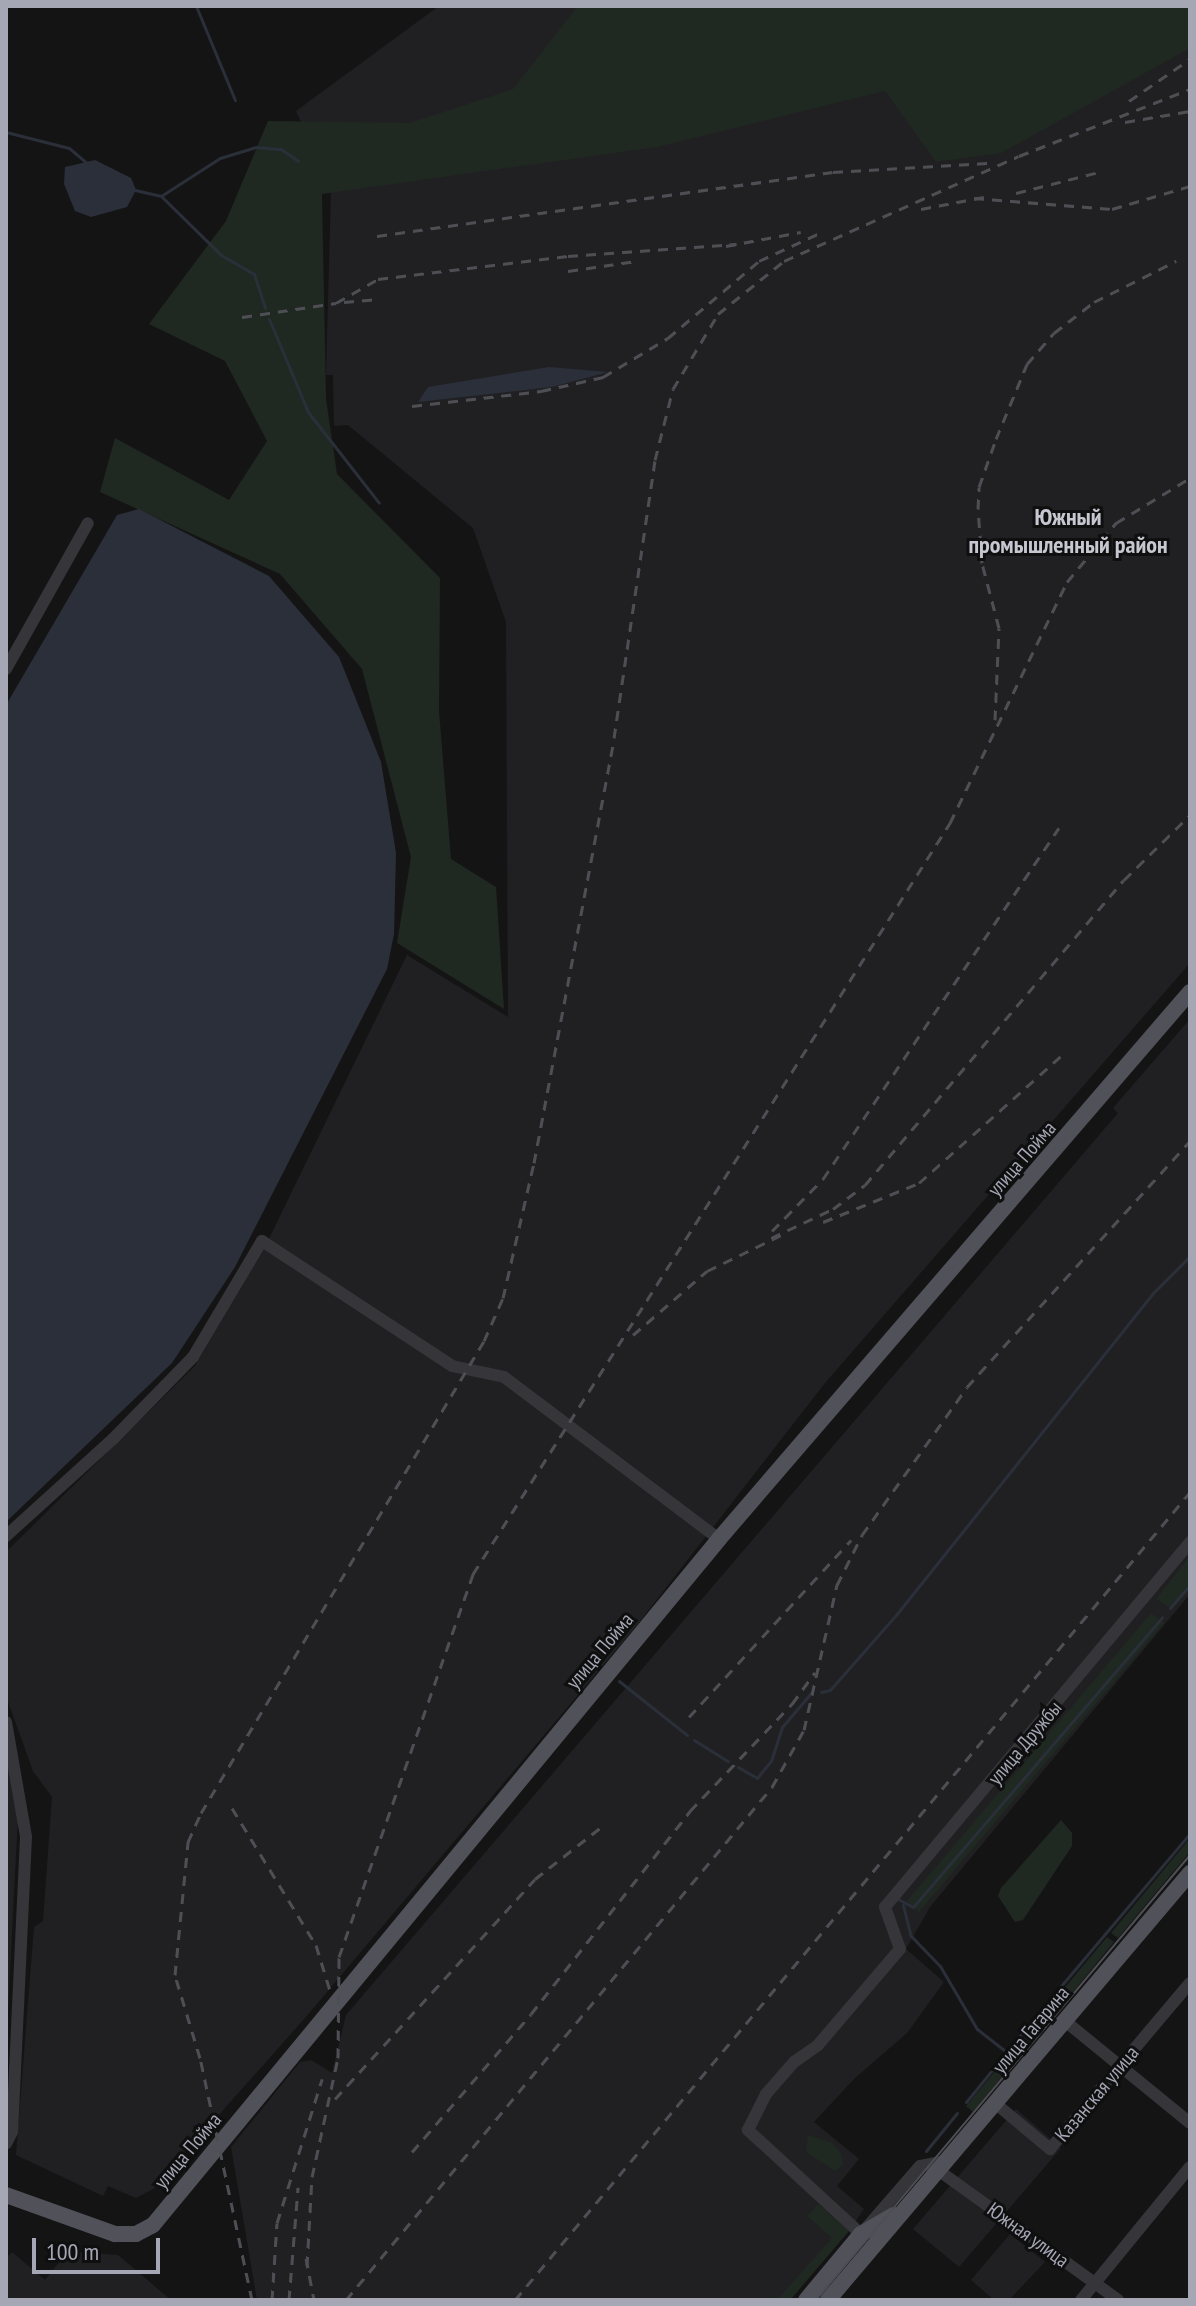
<!DOCTYPE html>
<meta charset="utf-8">
<style>
body{margin:0}
#map{position:relative;width:1196px;height:2306px;overflow:hidden;background:#141415;font-family:"PT Sans Narrow",sans-serif}
div>[style]{position:absolute}
.built>*{inset:0;background:#202022}
.green>*{inset:0;background:#202822}
.water>*{inset:0;background:#2a2f39}
.stream>*{height:3px;margin:-1.5px;padding:0 1.5px;transform-origin:1.5px;border-radius:1.5px;background:#2a2f39}
.minor>*{height:12px;margin:-6px;padding:0 6px;transform-origin:6px;border-radius:6px;background:#35353a}
.major>*{height:16px;margin:-8px;padding:0 8px;transform-origin:8px;border-radius:8px;background:#515159}
.tram>*{height:2px;margin:-1px;padding:0 1px;transform-origin:1px;border-radius:1px;background:#4e4e55}
.rail>*{height:3px;margin-top:-1.5px;transform-origin:0;background:repeating-linear-gradient(90deg,#4e4e55 0 10px,transparent 0 18px)}
span{translate:-50% -50%;white-space:nowrap;text-align:center;line-height:1.15;-webkit-text-stroke:6px #0f0f10;paint-order:stroke}
.street-label{font-size:20px;color:#a6a7b5}
.quarter-label{font-size:24px;color:#c7c7d1;font-weight:700}
.frame{position:absolute;inset:0;border:8px solid #a6a7b5;pointer-events:none}
.scale{position:absolute;left:32px;top:2238px;width:128px;height:36px;box-sizing:border-box;border:4px solid #a6a7b5;border-top:0;padding-left:10px;font-size:24px;line-height:28px;white-space:nowrap;color:#a6a7b5;-webkit-text-stroke:6px #0f0f10;paint-order:stroke}
</style>
<div id="map">
<div class="built">
<i style="clip-path:polygon(439px 6px,1190px 6px,1190px 963px,825px 1383px,637px 1625px,305px 2018px,153px 2189px,136px 2198px,108px 2186px,103px 2196px,16px 2155px,34px 1927px,43px 1921px,52px 1797px,33px 1771px,6px 1696px,6px 1552px,195px 1366px,263px 1251px,407px 955px,508px 1017px,506px 622px,473px 528px,348px 425px,334px 426px,333px 375px,326px 375px,331px 189px,296px 111px)"></i>
<i style="clip-path:polygon(1190px 1019px,1190px 1594px,930px 1907px,906px 1949px,944px 1982px,907px 2033px,855px 2078px,814px 2122px,859px 2159px,837px 2186px,864px 2209px,849px 2231px,790px 2300px,257px 2300px,231px 2147px,300px 2062px,311px 2060px,332px 2073px,346px 2015px,1118px 1113px,1113px 1108px)"></i>
<i style="clip-path:polygon(6px 1749px,18px 1816px,6px 2049px)"></i>
<i style="clip-path:polygon(1016px 2109px,1061px 2148px,959px 2267px,913px 2229px)"></i>
<i style="clip-path:polygon(1010px 2234px,1045px 2262px,1009px 2300px,994px 2300px,971px 2280px)"></i>
<i style="clip-path:polygon(68px 2251px,118px 2255px,171px 2300px,6px 2300px,6px 2258px,12px 2252px,45px 2280px)"></i>
</div>
<div class="green">
<i style="clip-path:polygon(578px 6px,1190px 6px,1190px 48px,1001px 153px,936px 162px,885px 91px,657px 147px,322px 194px,326px 399px,337px 474px,440px 578px,439px 711px,451px 859px,496px 887px,504px 1009px,397px 943px,411px 857px,362px 669px,280px 574px,100px 492px,115px 438px,229px 500px,267px 441px,225px 361px,149px 324px,226px 221px,268px 121px,410px 123px,513px 89px)"></i>
<i style="clip-path:polygon(1190px 1556px,1190px 1585px,1170px 1608px,1156px 1599px)"></i>
<i style="clip-path:polygon(1151px 1613px,1164px 1623px,919px 1912px,907px 1901px)"></i>
<i style="clip-path:polygon(1061px 1820px,1072px 1833px,1072px 1846px,1023px 1920px,1015px 1922px,998px 1896px,1001px 1888px)"></i>
<i style="clip-path:polygon(1190px 1838px,1190px 1852px,1118px 1938px,1111px 1933px)"></i>
<i style="clip-path:polygon(1107px 1937px,1114px 1942px,1063px 2004px,1056px 1998px)"></i>
<i style="clip-path:polygon(1051px 2004px,1058px 2009px,973px 2112px,966px 2106px)"></i>
<i style="clip-path:polygon(808px 2135px,832px 2143px,841px 2153px,843px 2165px,835px 2171px,806px 2152px)"></i>
<i style="clip-path:polygon(818px 2204px,849px 2231px,790px 2300px,777px 2300px,832px 2238px,807px 2216px)"></i>
</div>
<div class="water">
<i style="clip-path:polygon(95px 160px,131px 178px,136px 190px,127px 207px,91px 217px,75px 211px,64px 184px,65px 167px)"></i>
<i style="clip-path:polygon(549px 367px,608px 372px,552px 387px,418px 402px,428px 387px)"></i>
<i style="clip-path:polygon(139px 509px,269px 576px,339px 657px,381px 762px,396px 853px,394px 934px,387px 969px,235px 1267px,172px 1363px,6px 1522px,6px 705px,117px 515px)"></i>
</div>
<div class="stream">
<i style="left:196px;top:6px;width:102px;rotate:67.5deg"></i>
<i style="left:6px;top:132px;width:65px;rotate:14.3deg"></i>
<i style="left:69px;top:148px;width:23px;rotate:40deg"></i>
<i style="left:135px;top:190px;width:27px;rotate:13deg"></i>
<i style="left:161px;top:196px;width:70px;rotate:-32.8deg"></i>
<i style="left:220px;top:158px;width:38px;rotate:-17deg"></i>
<i style="left:256px;top:147px;width:25px;rotate:5deg"></i>
<i style="left:281px;top:149px;width:21px;rotate:35deg"></i>
<i style="left:162px;top:197px;width:83px;rotate:44.5deg"></i>
<i style="left:221px;top:255px;width:38px;rotate:30deg"></i>
<i style="left:254px;top:274px;width:36px;rotate:72deg"></i>
<i style="left:269px;top:319px;width:101px;rotate:67.2deg"></i>
<i style="left:308px;top:412px;width:115px;rotate:52deg"></i>
<i style="left:1170px;top:1608px;width:30px;rotate:-49deg"></i>
<i style="left:619px;top:1681px;width:87px;rotate:38.5deg"></i>
<i style="left:821px;top:1692px;width:9px;rotate:-13deg"></i>
<i style="left:830px;top:1690px;width:100px;rotate:-48.7deg"></i>
<i style="left:896px;top:1615px;width:411px;rotate:-51.4deg"></i>
<i style="left:1152px;top:1294px;width:54px;rotate:-45deg"></i>
<i style="left:694px;top:1740px;width:40px;rotate:32deg"></i>
<i style="left:738px;top:1767px;width:22px;rotate:30deg"></i>
<i style="left:757px;top:1778px;width:22px;rotate:-51deg"></i>
<i style="left:771px;top:1761px;width:36px;rotate:-72deg"></i>
<i style="left:782px;top:1727px;width:45px;rotate:-49.5deg"></i>
<i style="left:898px;top:1899px;width:17px;rotate:28deg"></i>
<i style="left:913px;top:1907px;width:382px;rotate:-49.3deg"></i>
<i style="left:903px;top:1905px;width:32px;rotate:76deg"></i>
<i style="left:911px;top:1936px;width:42px;rotate:46deg"></i>
<i style="left:940px;top:1966px;width:73px;rotate:59.6deg"></i>
<i style="left:977px;top:2029px;width:37px;rotate:38deg"></i>
<i style="left:1055px;top:1993px;width:209px;rotate:-49.8deg"></i>
<i style="left:966px;top:2102px;width:127px;rotate:-50.8deg"></i>
<i style="left:926px;top:2151px;width:49px;rotate:-50.8deg"></i>
</div>
<div class="minor">
<i style="left:6px;top:669px;width:167px;rotate:-60.7deg"></i>
<i style="left:6px;top:1536px;width:144px;rotate:-42.2deg"></i>
<i style="left:113px;top:1439px;width:115px;rotate:-45.7deg"></i>
<i style="left:193px;top:1357px;width:135px;rotate:-59.3deg"></i>
<i style="left:262px;top:1241px;width:227px;rotate:33.3deg"></i>
<i style="left:452px;top:1366px;width:53px;rotate:11.9deg"></i>
<i style="left:504px;top:1377px;width:269px;rotate:37deg"></i>
<i style="left:6px;top:1722px;width:117px;rotate:80.1deg"></i>
<i style="left:26px;top:1837px;width:295px;rotate:92.7deg"></i>
<i style="left:12px;top:2132px;width:13px;rotate:117deg"></i>
<i style="left:1065px;top:2021px;width:161px;rotate:39.2deg"></i>
<i style="left:995px;top:2103px;width:72px;rotate:39.9deg"></i>
<i style="left:1050px;top:2149px;width:217px;rotate:-49.9deg"></i>
<i style="left:946px;top:2161px;width:26px;rotate:169deg"></i>
<i style="left:920px;top:2166px;width:90px;rotate:130.9deg"></i>
<i style="left:861px;top:2234px;width:154px;rotate:-137.4deg"></i>
<i style="left:748px;top:2130px;width:40px;rotate:-63.4deg"></i>
<i style="left:766px;top:2094px;width:43px;rotate:-48.8deg"></i>
<i style="left:794px;top:2062px;width:29px;rotate:-35deg"></i>
<i style="left:818px;top:2045px;width:126px;rotate:-49.5deg"></i>
<i style="left:900px;top:1949px;width:45px;rotate:-109.7deg"></i>
<i style="left:885px;top:1907px;width:476px;rotate:-50.1deg"></i>
<i style="left:938px;top:2170px;width:222px;rotate:35.8deg"></i>
<i style="left:1081px;top:2300px;width:172px;rotate:-50.7deg"></i>
</div>
<div class="major">
<i style="left:6px;top:2195px;width:116px;rotate:19.7deg"></i>
<i style="left:115px;top:2234px;width:21px"></i>
<i style="left:136px;top:2234px;width:19px;rotate:-28deg"></i>
<i style="left:153px;top:2225px;width:889px;rotate:-50.47deg"></i>
<i style="left:719px;top:1539px;width:722px;rotate:-49.27deg"></i>
<i style="left:806px;top:2300px;width:86px;rotate:-50.2deg"></i>
<i style="left:861px;top:2234px;width:38px;rotate:-30deg"></i>
<i style="left:828px;top:2300px;width:560px;rotate:-49.71deg"></i>
</div>
<div class="tram">
<i style="left:816px;top:2300px;width:581px;rotate:-49.95deg"></i>
</div>
<div class="rail">
<i style="left:1129px;top:101px;width:74px;rotate:-34.5deg"></i>
<i style="left:1125px;top:122px;width:66px;rotate:-9.6deg"></i>
<i style="left:1016px;top:193px;width:86px;rotate:-14.2deg"></i>
<i style="left:974px;top:198px;width:138px;rotate:4.6deg"></i>
<i style="left:1112px;top:209px;width:81px;rotate:-16.4deg"></i>
<i style="left:921px;top:209px;width:64px;rotate:-10.8deg"></i>
<i style="left:377px;top:236px;width:460px;rotate:-8deg"></i>
<i style="left:833px;top:172px;width:155px;rotate:-3.3deg"></i>
<i style="left:726px;top:246px;width:76px;rotate:-10.6deg"></i>
<i style="left:568px;top:271px;width:69px;rotate:-8.4deg"></i>
<i style="left:344px;top:302px;width:32px;rotate:-5deg"></i>
<i style="left:242px;top:317px;width:95px;rotate:-8.5deg"></i>
<i style="left:336px;top:303px;width:48px;rotate:-29.7deg"></i>
<i style="left:378px;top:279px;width:191px;rotate:-6.9deg"></i>
<i style="left:568px;top:256px;width:169px;rotate:-4.1deg"></i>
<i style="left:412px;top:406px;width:130px;rotate:-6.6deg"></i>
<i style="left:541px;top:391px;width:64px;rotate:-12.7deg"></i>
<i style="left:603px;top:377px;width:76px;rotate:-31deg"></i>
<i style="left:668px;top:338px;width:119px;rotate:-40.2deg"></i>
<i style="left:759px;top:261px;width:69px;rotate:-24.7deg"></i>
<i style="left:995px;top:720px;width:92px;rotate:-87.5deg"></i>
<i style="left:999px;top:628px;width:67px;rotate:-104.7deg"></i>
<i style="left:982px;top:563px;width:54px;rotate:-94.2deg"></i>
<i style="left:978px;top:509px;width:22px;rotate:-87deg"></i>
<i style="left:979px;top:487px;width:51px;rotate:-70.5deg"></i>
<i style="left:996px;top:439px;width:81px;rotate:-67.5deg"></i>
<i style="left:1027px;top:364px;width:41px;rotate:-48.9deg"></i>
<i style="left:1054px;top:333px;width:51px;rotate:-37.8deg"></i>
<i style="left:1094px;top:302px;width:92px;rotate:-26.6deg"></i>
<i style="left:823px;top:1222px;width:104px;rotate:-22.1deg"></i>
<i style="left:919px;top:1183px;width:191px;rotate:-41.8deg"></i>
<i style="left:772px;top:1231px;width:73px;rotate:-45.6deg"></i>
<i style="left:823px;top:1179px;width:423px;rotate:-56.1deg"></i>
<i style="left:771px;top:1238px;width:68px;rotate:-25.1deg"></i>
<i style="left:833px;top:1209px;width:40px;rotate:-37deg"></i>
<i style="left:865px;top:1185px;width:400px;rotate:-49.7deg"></i>
<i style="left:1124px;top:880px;width:93px;rotate:-44.6deg"></i>
<i style="left:633px;top:1335px;width:98px;rotate:-40.9deg"></i>
<i style="left:707px;top:1271px;width:82px;rotate:-25.9deg"></i>
<i style="left:689px;top:1717px;width:240px;rotate:-47.5deg"></i>
<i style="left:232px;top:1808px;width:161px;rotate:58.5deg"></i>
<i style="left:316px;top:1945px;width:54px;rotate:72.9deg"></i>
<i style="left:335px;top:2099px;width:297px;rotate:-47.7deg"></i>
<i style="left:535px;top:1879px;width:83px;rotate:-38.1deg"></i>
<i style="left:412px;top:2152px;width:182px;rotate:-49.2deg"></i>
<i style="left:531px;top:2014px;width:258px;rotate:-51.9deg"></i>
<i style="left:690px;top:1811px;width:148px;rotate:-46.4deg"></i>
<i style="left:792px;top:1704px;width:39px;rotate:-54deg"></i>
<i style="left:306px;top:2258px;width:43px;rotate:79.2deg"></i>
<i style="left:307px;top:2266px;width:89px;rotate:-86.8deg"></i>
<i style="left:312px;top:2177px;width:122px;rotate:-77.7deg"></i>
<i style="left:338px;top:2058px;width:101px;rotate:-89.4deg"></i>
<i style="left:339px;top:1957px;width:406px;rotate:-70.7deg"></i>
<i style="left:473px;top:1574px;width:890px;rotate:-57.58deg"></i>
<i style="left:950px;top:823px;width:268px;rotate:-64.1deg"></i>
<i style="left:1067px;top:582px;width:77px;rotate:-50.3deg"></i>
<i style="left:1116px;top:523px;width:87px;rotate:-31.3deg"></i>
<i style="left:252px;top:2300px;width:248px;rotate:-102.1deg"></i>
<i style="left:200px;top:2058px;width:87px;rotate:-106.8deg"></i>
<i style="left:175px;top:1975px;width:134px;rotate:-84.4deg"></i>
<i style="left:188px;top:1842px;width:32px;rotate:-66deg"></i>
<i style="left:201px;top:1813px;width:550px;rotate:-59.05deg"></i>
<i style="left:484px;top:1341px;width:47px;rotate:-66.2deg"></i>
<i style="left:503px;top:1298px;width:139px;rotate:-77.1deg"></i>
<i style="left:534px;top:1163px;width:432px;rotate:-79.3deg"></i>
<i style="left:614px;top:738px;width:281px;rotate:-81.6deg"></i>
<i style="left:655px;top:460px;width:73px;rotate:-75.8deg"></i>
<i style="left:673px;top:389px;width:87px;rotate:-59deg"></i>
<i style="left:718px;top:314px;width:85px;rotate:-38.8deg"></i>
<i style="left:784px;top:261px;width:257px;rotate:-24.1deg"></i>
<i style="left:1019px;top:156px;width:184px;rotate:-21.4deg"></i>
<i style="left:272px;top:2300px;width:77px;rotate:-86.3deg"></i>
<i style="left:277px;top:2223px;width:151px;rotate:-72.6deg"></i>
<i style="left:289px;top:2300px;width:113px;rotate:-85.4deg"></i>
<i style="left:346px;top:2300px;width:667px;rotate:-50.29deg"></i>
<i style="left:772px;top:1787px;width:65px;rotate:-60.7deg"></i>
<i style="left:804px;top:1730px;width:149px;rotate:-77.2deg"></i>
<i style="left:837px;top:1585px;width:56px;rotate:-63.4deg"></i>
<i style="left:862px;top:1535px;width:181px;rotate:-54.6deg"></i>
<i style="left:967px;top:1387px;width:332px;rotate:-47.8deg"></i>
<i style="left:515px;top:2300px;width:1053px;rotate:-50.12deg"></i>
</div>
<div class="street-label">
<span style="left:1022px;top:1159px;rotate:-49deg">улица Пойма</span>
<span style="left:600px;top:1651px;rotate:-50deg">улица Пойма</span>
<span style="left:1025px;top:1743px;rotate:-50deg">улица Дружбы</span>
<span style="left:1031px;top:2030px;rotate:-50deg">улица Гагарина</span>
<span style="left:1097px;top:2094px;rotate:-50deg">Казанская улица</span>
<span style="left:188px;top:2151px;rotate:-50deg">улица Пойма</span>
<span style="left:1028px;top:2235px;rotate:36deg">Южная улица</span>
</div>
<div class="quarter-label">
<span style="left:1068px;top:531px">Южный<br>промышленный район</span>
</div>
<div class="frame"></div>
<div class="scale">100 m</div>
</div>
